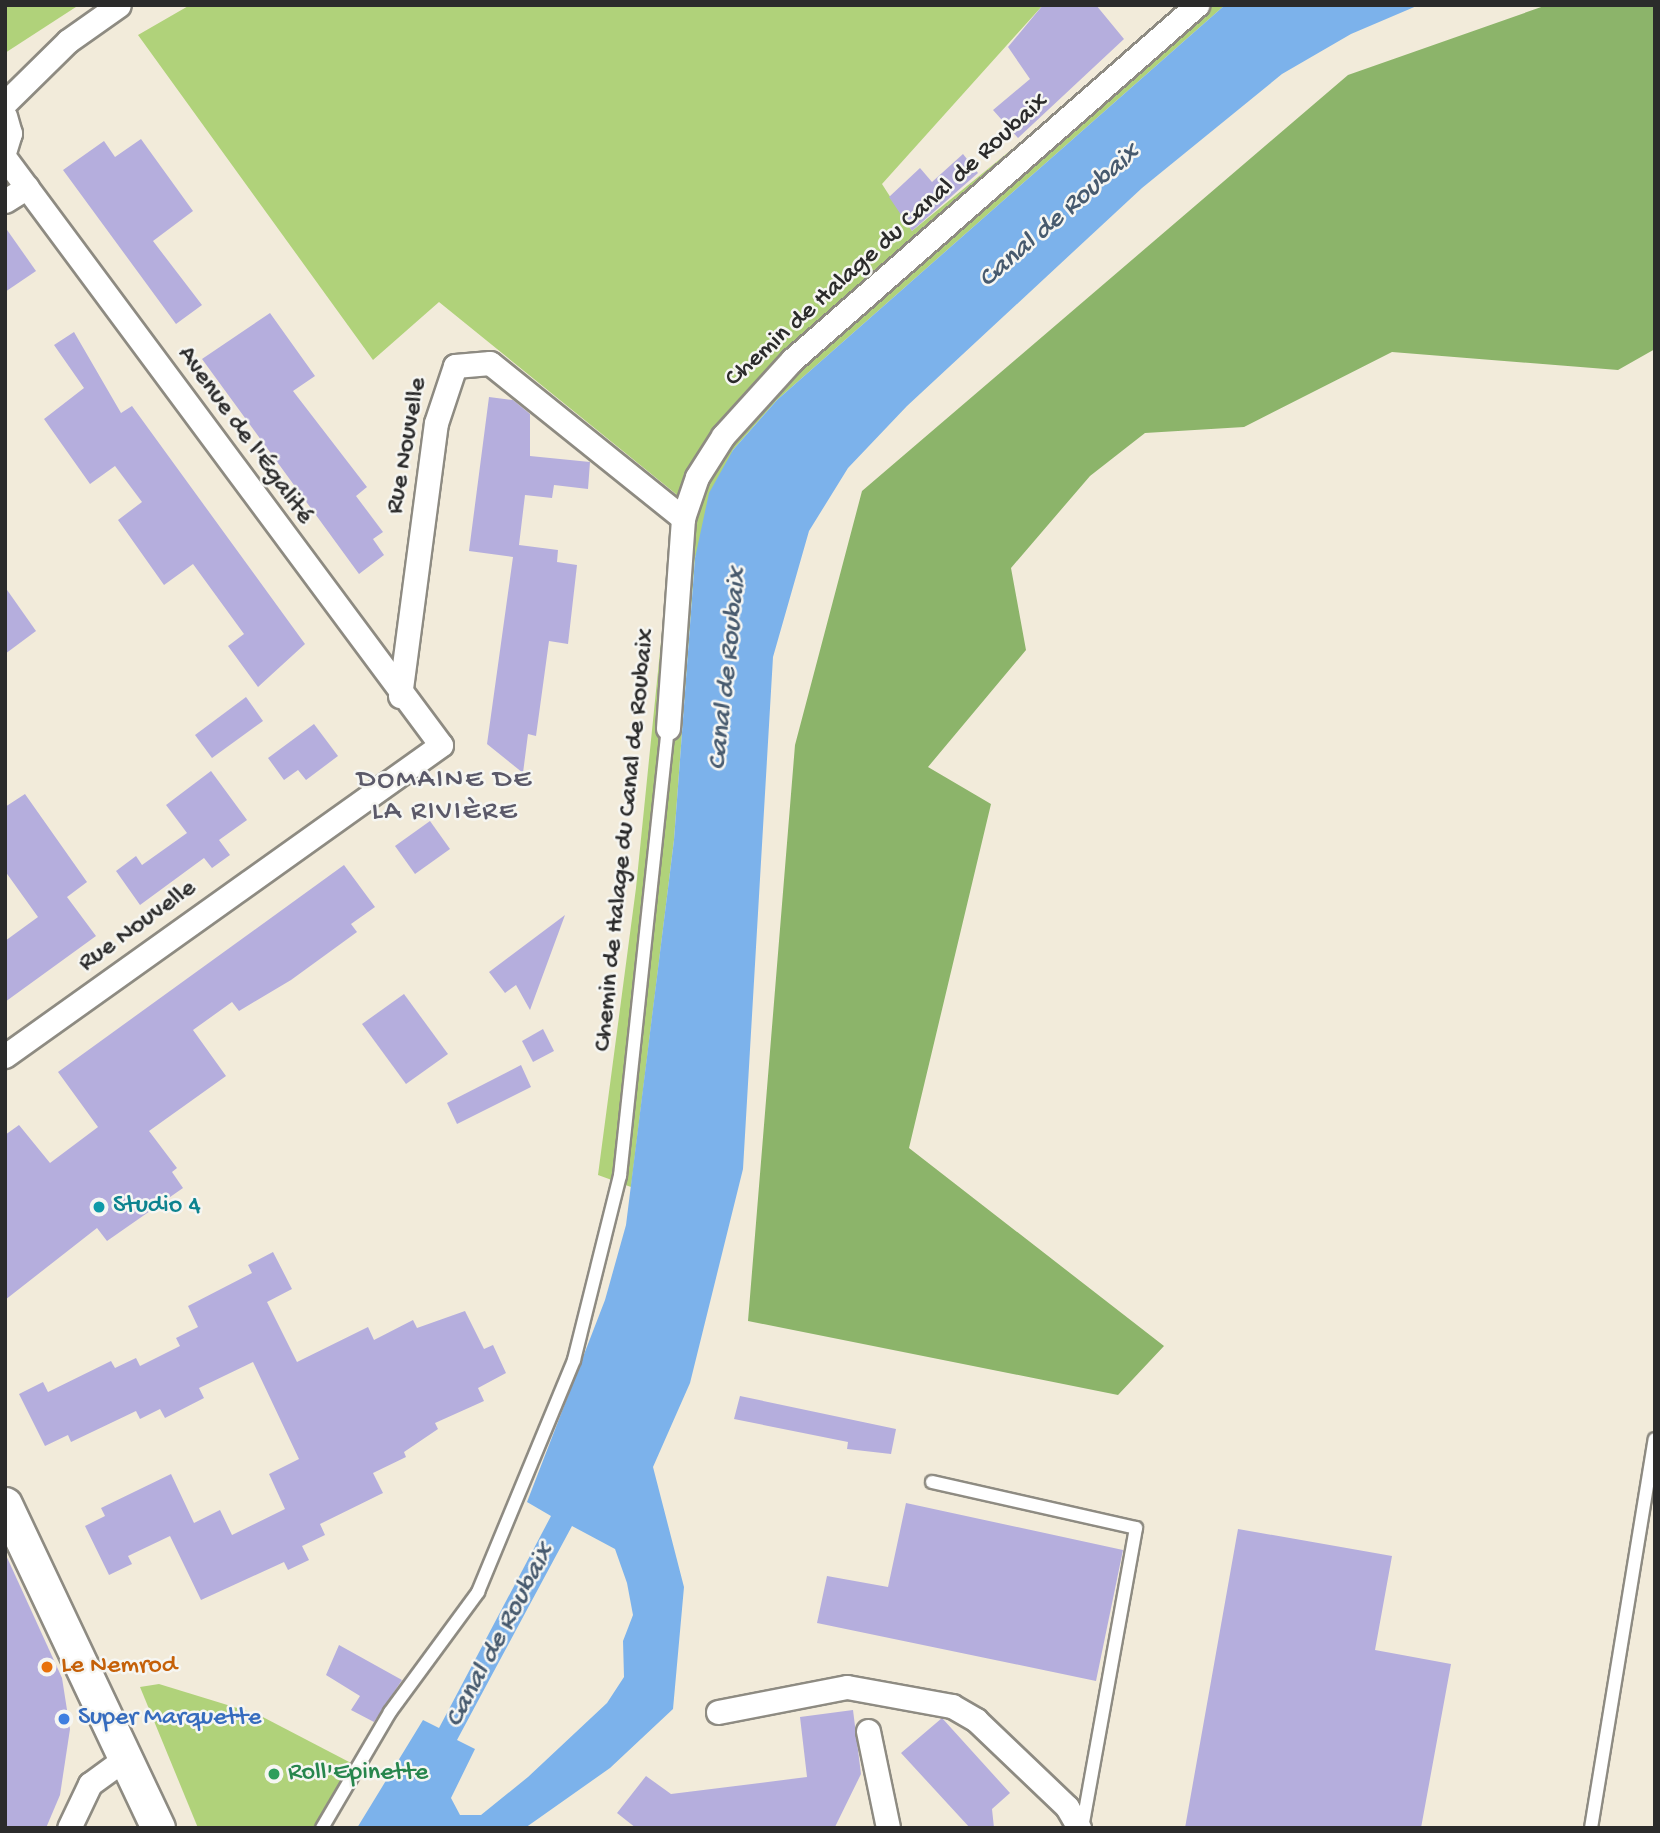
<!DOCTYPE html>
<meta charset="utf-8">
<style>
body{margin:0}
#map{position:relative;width:1660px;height:1833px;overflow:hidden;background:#f2ebda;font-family:"Gochi Hand",sans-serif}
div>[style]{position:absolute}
.green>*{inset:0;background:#b0d27a}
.forest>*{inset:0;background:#8cb46a}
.water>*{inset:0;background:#7cb2eb}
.building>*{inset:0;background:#b5aedd}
.roads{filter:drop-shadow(2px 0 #8e8b82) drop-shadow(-2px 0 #8e8b82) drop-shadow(0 2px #8e8b82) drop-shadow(0 -2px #8e8b82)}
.lane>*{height:12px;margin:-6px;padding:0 6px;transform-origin:6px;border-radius:6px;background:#fff}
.street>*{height:23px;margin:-11.5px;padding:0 11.5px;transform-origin:11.5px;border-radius:11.5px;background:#fff}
.secondary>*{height:33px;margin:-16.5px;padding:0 16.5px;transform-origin:16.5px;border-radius:16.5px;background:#fff}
.dots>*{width:19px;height:19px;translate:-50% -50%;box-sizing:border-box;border:4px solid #f6f6f2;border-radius:50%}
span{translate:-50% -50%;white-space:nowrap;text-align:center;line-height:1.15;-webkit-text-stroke:5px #f6f6f2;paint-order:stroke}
.street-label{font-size:26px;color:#2b2b2b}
.culture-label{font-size:26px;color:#0d838f}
.left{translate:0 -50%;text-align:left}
.food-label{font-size:26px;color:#c56008}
.shop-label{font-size:26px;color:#366cbe}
.leisure-label{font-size:26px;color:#27864d}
.water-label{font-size:28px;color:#475a6e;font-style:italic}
.neighbourhood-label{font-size:28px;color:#5b5969;letter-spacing:2px}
.frame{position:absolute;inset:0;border:7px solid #2b2b2b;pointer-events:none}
</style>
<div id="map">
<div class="green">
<i style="clip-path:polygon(5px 5px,79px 5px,5px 53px)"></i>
<i style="clip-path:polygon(190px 5px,1043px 5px,882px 184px,912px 231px,1188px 5px,1225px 5px,777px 400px,733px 450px,695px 558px,674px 840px,631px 1187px,598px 1175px,636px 888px,676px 494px,439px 302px,373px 360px,138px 35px)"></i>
<i style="clip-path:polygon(159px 1684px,257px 1714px,353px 1764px,321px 1828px,198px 1828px,140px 1687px)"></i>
</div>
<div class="forest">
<i style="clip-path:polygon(1547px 5px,1655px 5px,1655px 349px,1618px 370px,1392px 352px,1244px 427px,1145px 433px,1090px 476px,1011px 568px,1026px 650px,928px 767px,991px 804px,909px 1148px,1164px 1346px,1118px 1395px,748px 1321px,795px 745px,862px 491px,1348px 75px)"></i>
</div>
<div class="water">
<i style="clip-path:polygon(evenodd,1225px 5px,1419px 5px,1351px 34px,1282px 74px,1142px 188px,907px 406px,848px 468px,809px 531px,773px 657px,743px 1169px,690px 1383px,653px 1467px,684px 1587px,673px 1709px,610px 1768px,525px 1828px,357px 1828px,423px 1720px,439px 1728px,551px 1516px,527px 1502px,605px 1300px,626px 1225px,674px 840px,695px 558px,709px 493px,733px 450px,777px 400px,1225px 5px,572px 1526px,615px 1549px,627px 1583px,633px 1615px,623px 1641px,624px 1677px,607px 1703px,528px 1777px,481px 1815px,460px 1815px,451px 1798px,475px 1749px,457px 1740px,572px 1526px)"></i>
</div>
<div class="building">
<i style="clip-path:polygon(1043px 5px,1096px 5px,1124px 39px,1018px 138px,993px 110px,1030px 79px,1008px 47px)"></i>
<i style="clip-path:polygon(141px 139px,193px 211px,153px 241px,202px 305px,176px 324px,63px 170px,104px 141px,115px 157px)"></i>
<i style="clip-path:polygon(963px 154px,978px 173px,912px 231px,889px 197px,920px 168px,932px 182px)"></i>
<i style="clip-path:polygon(5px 227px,36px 271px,5px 292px)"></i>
<i style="clip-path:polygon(270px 313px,315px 376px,293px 391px,367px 487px,356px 496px,383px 532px,373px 539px,384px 555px,359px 574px,202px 359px)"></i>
<i style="clip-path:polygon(74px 332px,121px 413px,132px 406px,305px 644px,258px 687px,228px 646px,244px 634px,193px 564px,164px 585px,118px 520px,142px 502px,115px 466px,90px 484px,44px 419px,84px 388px,54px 345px)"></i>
<i style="clip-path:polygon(489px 397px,513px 400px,530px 414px,530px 456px,590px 462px,588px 489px,554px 485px,552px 498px,525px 495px,519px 545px,558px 550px,557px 562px,577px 565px,568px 644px,549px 641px,536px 736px,528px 734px,523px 773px,487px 744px,513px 557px,469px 551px)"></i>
<i style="clip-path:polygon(5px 587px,36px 631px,5px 654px)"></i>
<i style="clip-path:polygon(246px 697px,263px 721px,212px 758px,195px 735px)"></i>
<i style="clip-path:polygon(314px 724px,338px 756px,306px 780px,298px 770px,284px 780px,268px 758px)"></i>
<i style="clip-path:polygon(211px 771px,247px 820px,219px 840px,230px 855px,212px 868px,204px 858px,140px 905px,116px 871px,136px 856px,142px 865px,187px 833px,166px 805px)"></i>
<i style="clip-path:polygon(25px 794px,87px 882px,67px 897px,96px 936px,5px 1002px,5px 941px,38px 917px,5px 871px,5px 807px)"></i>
<i style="clip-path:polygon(430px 821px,450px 849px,415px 874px,395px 846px)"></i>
<i style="clip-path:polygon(344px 865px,375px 907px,351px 924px,357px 932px,291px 980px,239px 1011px,232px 1002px,193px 1030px,226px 1076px,149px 1131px,177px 1168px,172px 1172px,183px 1188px,107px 1241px,97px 1228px,5px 1300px,5px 1135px,19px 1125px,50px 1163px,98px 1127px,58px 1072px)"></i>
<i style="clip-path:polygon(565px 915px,530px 1010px,516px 985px,505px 993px,489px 972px)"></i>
<i style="clip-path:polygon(404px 994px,448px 1054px,406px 1084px,362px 1024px)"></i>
<i style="clip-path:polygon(543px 1029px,554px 1051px,533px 1062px,522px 1041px)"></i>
<i style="clip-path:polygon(521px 1065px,531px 1087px,457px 1124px,447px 1103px)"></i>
<i style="clip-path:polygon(273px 1252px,292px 1289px,267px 1302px,297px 1362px,368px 1327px,374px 1340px,413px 1320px,417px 1328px,465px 1311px,484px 1349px,493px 1345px,506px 1373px,478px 1388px,484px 1401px,435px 1423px,438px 1429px,404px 1452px,406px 1457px,373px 1473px,383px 1493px,320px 1524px,325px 1535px,302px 1546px,309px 1560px,288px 1570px,284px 1562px,201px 1600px,170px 1536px,128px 1556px,132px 1564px,109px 1575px,85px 1526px,105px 1516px,101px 1508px,171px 1474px,194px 1523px,220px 1510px,232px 1535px,285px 1509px,269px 1474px,299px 1459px,253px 1362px,199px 1388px,204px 1398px,165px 1418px,160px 1409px,140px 1419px,136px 1411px,71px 1442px,68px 1435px,45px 1446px,19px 1394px,43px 1382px,48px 1392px,111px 1361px,115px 1368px,136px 1358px,140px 1366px,180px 1346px,176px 1338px,198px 1327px,188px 1306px,252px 1273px,248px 1265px)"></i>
<i style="clip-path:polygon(740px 1396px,896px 1429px,891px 1454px,847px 1449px,848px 1442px,734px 1419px)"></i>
<i style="clip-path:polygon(906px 1503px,1123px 1550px,1096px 1681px,817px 1623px,827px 1576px,888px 1587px)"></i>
<i style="clip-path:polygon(1238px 1529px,1392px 1556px,1375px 1650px,1451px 1664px,1421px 1828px,1185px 1828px)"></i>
<i style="clip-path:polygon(5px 1553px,62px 1678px,70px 1729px,60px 1795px,46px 1828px,5px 1828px)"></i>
<i style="clip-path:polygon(339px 1645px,402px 1680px,374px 1722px,351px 1710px,360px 1696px,326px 1675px)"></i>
<i style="clip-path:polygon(853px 1710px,861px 1774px,835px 1827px,636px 1828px,617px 1813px,646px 1776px,671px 1794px,807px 1777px,800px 1717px)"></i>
<i style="clip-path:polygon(942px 1718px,1010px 1793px,992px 1809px,994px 1828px,970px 1828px,901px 1753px)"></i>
</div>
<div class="roads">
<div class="lane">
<i style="left:932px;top:1482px;width:209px;rotate:12.7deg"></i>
<i style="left:1136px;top:1528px;width:305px;rotate:100.2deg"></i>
<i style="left:322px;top:1828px;width:134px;rotate:-59.6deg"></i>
<i style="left:390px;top:1712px;width:149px;rotate:-53.7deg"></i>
<i style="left:478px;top:1592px;width:251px;rotate:-67.5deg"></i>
<i style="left:574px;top:1360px;width:190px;rotate:-76deg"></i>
<i style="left:620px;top:1176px;width:451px;rotate:-83.9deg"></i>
<i style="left:1591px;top:1828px;width:394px;rotate:-80.7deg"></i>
</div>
<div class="street">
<i style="left:5px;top:103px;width:88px;rotate:-44.5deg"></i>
<i style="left:68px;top:41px;width:62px;rotate:-35.2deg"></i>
<i style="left:5px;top:116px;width:18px;rotate:74deg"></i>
<i style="left:10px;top:133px;width:17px;rotate:107deg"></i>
<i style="left:5px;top:158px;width:731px;rotate:53.4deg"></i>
<i style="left:441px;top:745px;width:536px;rotate:144.5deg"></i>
<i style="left:5px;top:201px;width:26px;rotate:-32deg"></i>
<i style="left:400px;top:696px;width:275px;rotate:-82.5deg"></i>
<i style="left:436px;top:423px;width:60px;rotate:-71.6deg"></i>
<i style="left:455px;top:366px;width:35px;rotate:-5deg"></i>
<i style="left:490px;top:363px;width:248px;rotate:38.8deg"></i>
<i style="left:668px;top:728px;width:211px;rotate:-85.9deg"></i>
<i style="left:683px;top:518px;width:43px;rotate:-71.1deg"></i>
<i style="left:697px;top:477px;width:49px;rotate:-57.6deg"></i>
<i style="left:723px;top:436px;width:103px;rotate:-47.8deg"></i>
<i style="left:792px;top:360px;width:539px;rotate:-41.24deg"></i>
<i style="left:718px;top:1712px;width:131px;rotate:-11deg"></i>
<i style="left:847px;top:1687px;width:107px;rotate:10.3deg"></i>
<i style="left:952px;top:1706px;width:28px;rotate:30deg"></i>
<i style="left:976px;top:1720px;width:126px;rotate:43.7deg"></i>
<i style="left:1067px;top:1807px;width:24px;rotate:60deg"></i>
<i style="left:868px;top:1731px;width:99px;rotate:78.3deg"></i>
<i style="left:69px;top:1828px;width:49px;rotate:-64.5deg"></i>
<i style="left:90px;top:1784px;width:46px;rotate:-36.1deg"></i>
</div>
<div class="secondary">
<i style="left:5px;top:1504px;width:358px;rotate:64.7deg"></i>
</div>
</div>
<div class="dots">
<i style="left:99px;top:1207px;background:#0f9aa8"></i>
<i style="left:47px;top:1667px;background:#e8710a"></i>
<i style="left:64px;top:1719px;background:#3f7fe0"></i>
<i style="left:274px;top:1774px;background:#2e9e5b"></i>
</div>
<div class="street-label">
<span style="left:888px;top:241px;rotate:-42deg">Chemin de Halage du Canal de Roubaix</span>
<span style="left:244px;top:436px;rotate:54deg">Avenue de l'Égalité</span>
<span style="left:408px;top:446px;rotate:-80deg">Rue Nouvelle</span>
<span style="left:626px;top:840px;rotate:-84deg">Chemin de Halage du Canal de Roubaix</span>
<span style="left:138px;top:927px;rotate:-36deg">Rue Nouvelle</span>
</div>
<div class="culture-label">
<span class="left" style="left:113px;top:1207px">Studio 4</span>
</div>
<div class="food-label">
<span class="left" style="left:61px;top:1667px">Le Nemrod</span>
</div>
<div class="shop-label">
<span class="left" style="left:78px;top:1719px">Super Marquette</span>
</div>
<div class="leisure-label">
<span class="left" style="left:288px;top:1774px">Roll'Epinette</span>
</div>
<div class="water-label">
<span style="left:1060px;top:217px;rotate:-41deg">Canal de Roubaix</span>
<span style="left:729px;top:669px;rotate:-84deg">Canal de Roubaix</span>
<span style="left:501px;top:1636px;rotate:-62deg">Canal de Roubaix</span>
</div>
<div class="neighbourhood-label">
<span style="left:445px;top:797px">DOMAINE DE<br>LA RIVIÈRE</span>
</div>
<div class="frame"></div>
</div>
